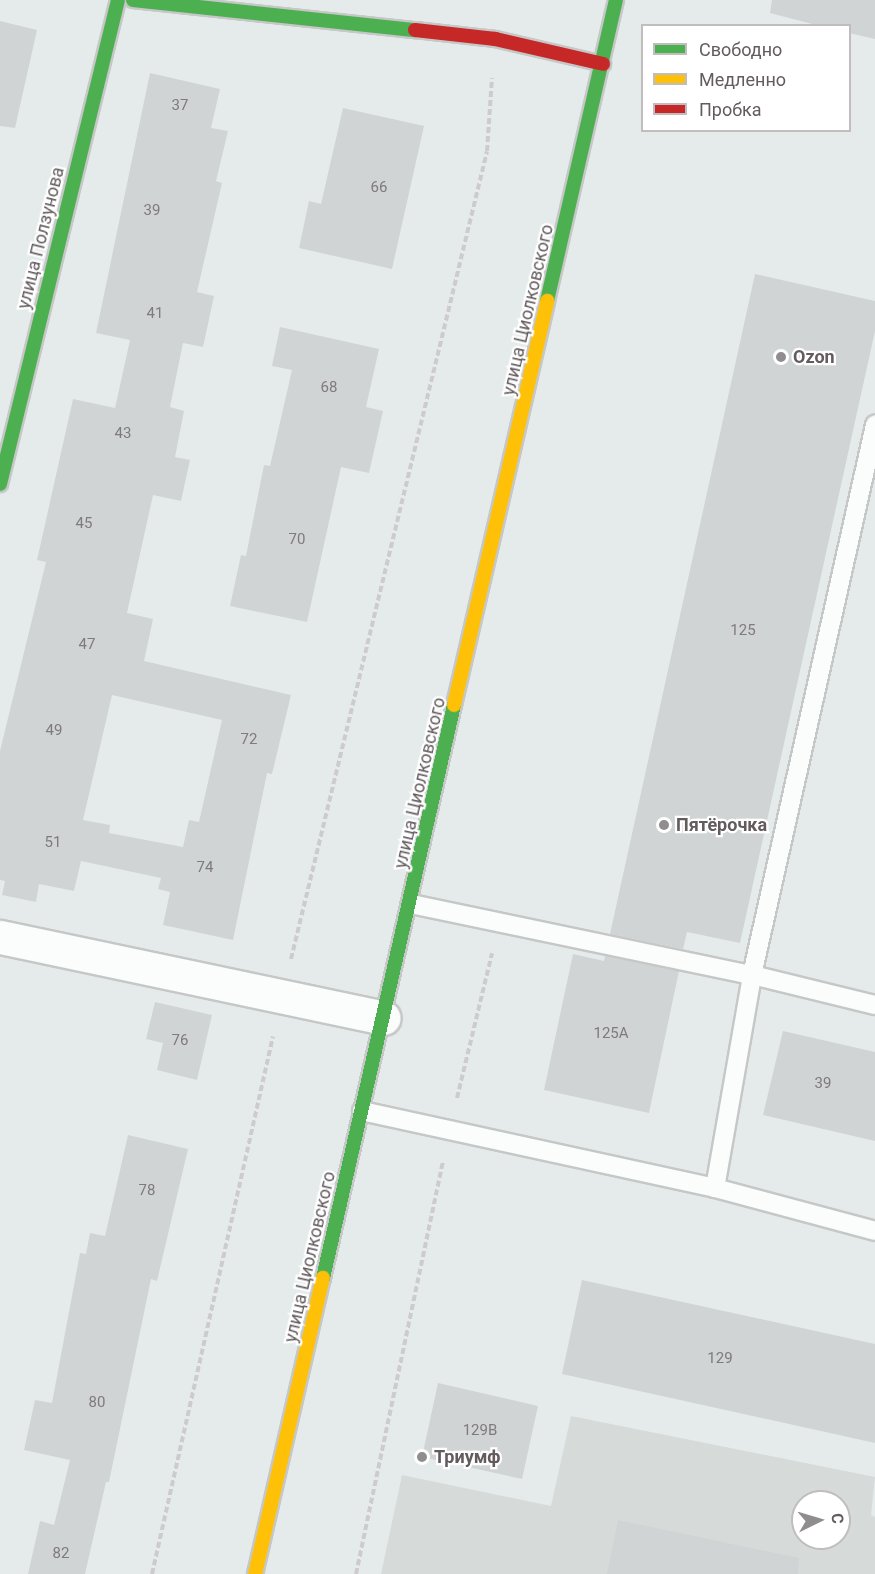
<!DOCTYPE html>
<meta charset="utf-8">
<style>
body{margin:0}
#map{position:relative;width:875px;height:1574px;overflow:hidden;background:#e5ebeb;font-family:Roboto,sans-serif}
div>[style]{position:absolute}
.industrial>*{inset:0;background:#d6dbda}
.building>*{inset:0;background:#d0d4d4}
.path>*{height:4px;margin-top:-2px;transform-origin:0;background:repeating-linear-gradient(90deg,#cecbd0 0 6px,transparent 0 9px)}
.roads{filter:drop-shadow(2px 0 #c6c7c7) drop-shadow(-2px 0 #c6c7c7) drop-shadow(0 2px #c6c7c7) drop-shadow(0 -2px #c6c7c7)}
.lane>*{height:18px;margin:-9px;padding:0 9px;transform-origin:9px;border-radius:9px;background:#fbfcfc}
.street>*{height:33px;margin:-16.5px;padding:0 16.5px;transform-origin:16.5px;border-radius:16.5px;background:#fbfcfc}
.fast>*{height:14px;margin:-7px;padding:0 7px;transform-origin:7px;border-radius:7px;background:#4caf50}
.slow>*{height:14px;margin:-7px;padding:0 7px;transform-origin:7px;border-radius:7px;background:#ffc107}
.jam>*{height:14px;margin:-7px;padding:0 7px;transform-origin:7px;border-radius:7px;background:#c62828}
.dots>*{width:16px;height:16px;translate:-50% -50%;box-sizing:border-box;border:3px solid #fff;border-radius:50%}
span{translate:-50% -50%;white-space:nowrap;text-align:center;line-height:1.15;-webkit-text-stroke:4.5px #fff;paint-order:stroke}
.number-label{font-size:15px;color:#7f7a7c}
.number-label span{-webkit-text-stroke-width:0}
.street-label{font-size:18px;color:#635b5e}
.poi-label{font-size:18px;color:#635b5e;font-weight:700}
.left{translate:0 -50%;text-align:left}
.legend{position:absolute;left:641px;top:24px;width:210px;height:108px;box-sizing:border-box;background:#fff;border:2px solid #c1bdbf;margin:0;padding:8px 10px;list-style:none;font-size:18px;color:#635b5e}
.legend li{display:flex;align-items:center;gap:12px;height:30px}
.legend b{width:30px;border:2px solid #c1bdbf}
.north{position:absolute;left:791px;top:1490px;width:60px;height:60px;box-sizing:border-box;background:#fff;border:2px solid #c1bdbf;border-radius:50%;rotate:85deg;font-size:16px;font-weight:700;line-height:24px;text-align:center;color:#635b5e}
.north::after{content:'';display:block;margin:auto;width:21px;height:27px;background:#908d8f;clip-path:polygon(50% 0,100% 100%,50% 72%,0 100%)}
</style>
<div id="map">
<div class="industrial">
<i style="clip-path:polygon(evenodd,571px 1416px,875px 1477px,871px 1515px,875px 1517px,875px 1574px,381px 1574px,402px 1475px,551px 1506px,571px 1416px,803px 1502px,839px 1502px,839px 1538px,803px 1538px,803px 1502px)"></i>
</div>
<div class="building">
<i style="clip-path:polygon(772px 0,875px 0,875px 39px,849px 33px,849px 26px,820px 26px,770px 13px)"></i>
<i style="clip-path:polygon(0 21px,37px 30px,15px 128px,0 126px)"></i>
<i style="clip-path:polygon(evenodd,150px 73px,220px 89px,211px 128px,228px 131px,216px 181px,222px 183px,197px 292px,214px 296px,203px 347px,183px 343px,170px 407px,184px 411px,175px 457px,190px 460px,181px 501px,153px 495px,127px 613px,153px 619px,144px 661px,291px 695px,272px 774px,267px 773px,233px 940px,163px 925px,170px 892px,158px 889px,161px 878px,81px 861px,74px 891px,39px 884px,36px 902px,2px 895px,5px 881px,0 880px,0 751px,46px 562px,37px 560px,73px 399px,115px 408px,130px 340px,96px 333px,150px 73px,112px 695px,222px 720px,199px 822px,189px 820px,183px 847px,109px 833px,110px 825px,83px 820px,112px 695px)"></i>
<i style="clip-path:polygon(343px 108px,424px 126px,392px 269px,299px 248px,309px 201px,321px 204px)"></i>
<i style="clip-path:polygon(755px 274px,875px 301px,875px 331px,740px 943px,687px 932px,683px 949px,610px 934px)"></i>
<i style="clip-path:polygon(280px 327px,379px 349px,366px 407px,383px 411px,369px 473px,341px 467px,307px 622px,230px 606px,241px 555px,246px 556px,264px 465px,270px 466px,292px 370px,272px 366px)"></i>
<i style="clip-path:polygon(573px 954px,604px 961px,605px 956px,679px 971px,649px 1113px,544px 1090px)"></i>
<i style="clip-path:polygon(155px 1002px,212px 1015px,197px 1080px,157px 1070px,163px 1043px,146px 1039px)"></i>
<i style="clip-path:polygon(783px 1031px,875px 1052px,875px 1141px,763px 1115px)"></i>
<i style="clip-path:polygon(128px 1135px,188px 1149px,157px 1281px,151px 1279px,109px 1482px,106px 1482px,85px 1574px,28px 1574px,40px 1521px,54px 1525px,70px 1460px,24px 1450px,35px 1400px,52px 1403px,80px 1253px,86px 1254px,90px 1233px,105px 1236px)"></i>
<i style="clip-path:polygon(582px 1280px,875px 1344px,875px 1443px,562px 1374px)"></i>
<i style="clip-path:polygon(438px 1383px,538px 1406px,522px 1479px,422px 1457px)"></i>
<i style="clip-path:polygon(618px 1520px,799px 1558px,798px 1574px,607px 1574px)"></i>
</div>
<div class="path">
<i style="left:291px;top:959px;width:831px;rotate:-76.36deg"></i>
<i style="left:487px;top:151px;width:73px;rotate:-86.1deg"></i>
<i style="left:457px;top:1098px;width:149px;rotate:-76.4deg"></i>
<i style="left:152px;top:1574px;width:551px;rotate:-77.32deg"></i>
<i style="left:356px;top:1574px;width:422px;rotate:-78.1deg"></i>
</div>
<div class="roads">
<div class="lane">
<i style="left:411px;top:904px;width:348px;rotate:11.8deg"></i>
<i style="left:752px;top:975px;width:127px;rotate:13.7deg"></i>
<i style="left:362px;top:1111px;width:361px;rotate:12.3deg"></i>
<i style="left:715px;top:1188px;width:166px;rotate:15deg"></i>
<i style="left:715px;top:1188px;width:216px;rotate:-80.1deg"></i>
<i style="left:752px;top:975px;width:564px;rotate:-77.39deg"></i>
</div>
<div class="street">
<i style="left:0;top:937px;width:392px;rotate:11.9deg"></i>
</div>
<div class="fast">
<i style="left:133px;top:0;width:284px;rotate:6.1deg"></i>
<i style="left:547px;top:301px;width:309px;rotate:-77.1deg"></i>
<i style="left:0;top:484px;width:498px;rotate:-76.3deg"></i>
<i style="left:323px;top:1278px;width:588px;rotate:-77.12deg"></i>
</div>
<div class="slow">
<i style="left:454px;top:705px;width:415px;rotate:-77deg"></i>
<i style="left:255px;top:1574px;width:304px;rotate:-77.1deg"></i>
</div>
<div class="jam">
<i style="left:415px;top:30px;width:81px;rotate:6.4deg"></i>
<i style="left:495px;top:39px;width:111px;rotate:13deg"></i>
</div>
</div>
<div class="dots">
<i style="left:781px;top:357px;background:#908d8f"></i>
<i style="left:664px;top:825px;background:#908d8f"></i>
<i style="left:422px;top:1457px;background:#908d8f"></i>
</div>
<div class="number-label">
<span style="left:180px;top:106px">37</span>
<span style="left:379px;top:188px">66</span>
<span style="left:152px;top:211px">39</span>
<span style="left:155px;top:314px">41</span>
<span style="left:329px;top:388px">68</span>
<span style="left:123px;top:434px">43</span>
<span style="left:84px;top:524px">45</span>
<span style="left:297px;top:540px">70</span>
<span style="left:743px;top:631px">125</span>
<span style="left:87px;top:645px">47</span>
<span style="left:54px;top:731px">49</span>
<span style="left:249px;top:740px">72</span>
<span style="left:53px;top:843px">51</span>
<span style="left:205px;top:868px">74</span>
<span style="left:611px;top:1034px">125А</span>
<span style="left:180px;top:1041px">76</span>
<span style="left:823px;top:1084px">39</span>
<span style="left:147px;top:1191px">78</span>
<span style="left:720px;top:1359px">129</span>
<span style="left:97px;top:1403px">80</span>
<span style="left:480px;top:1431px">129В</span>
<span style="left:61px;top:1554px">82</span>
</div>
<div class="street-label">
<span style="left:41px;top:238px;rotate:-76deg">улица Ползунова</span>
<span style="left:528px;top:310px;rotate:-77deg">улица Циолковского</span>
<span style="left:420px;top:783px;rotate:-77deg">улица Циолковского</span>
<span style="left:310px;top:1257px;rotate:-77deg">улица Циолковского</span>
</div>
<div class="poi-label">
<span class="left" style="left:793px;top:357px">Ozon</span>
<span class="left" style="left:676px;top:825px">Пятёрочка</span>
<span class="left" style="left:434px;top:1457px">Триумф</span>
</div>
<ul class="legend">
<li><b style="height:8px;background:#4caf50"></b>Свободно</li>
<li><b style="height:8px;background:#ffc107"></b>Медленно</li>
<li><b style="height:8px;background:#c62828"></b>Пробка</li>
</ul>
<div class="north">С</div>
</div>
